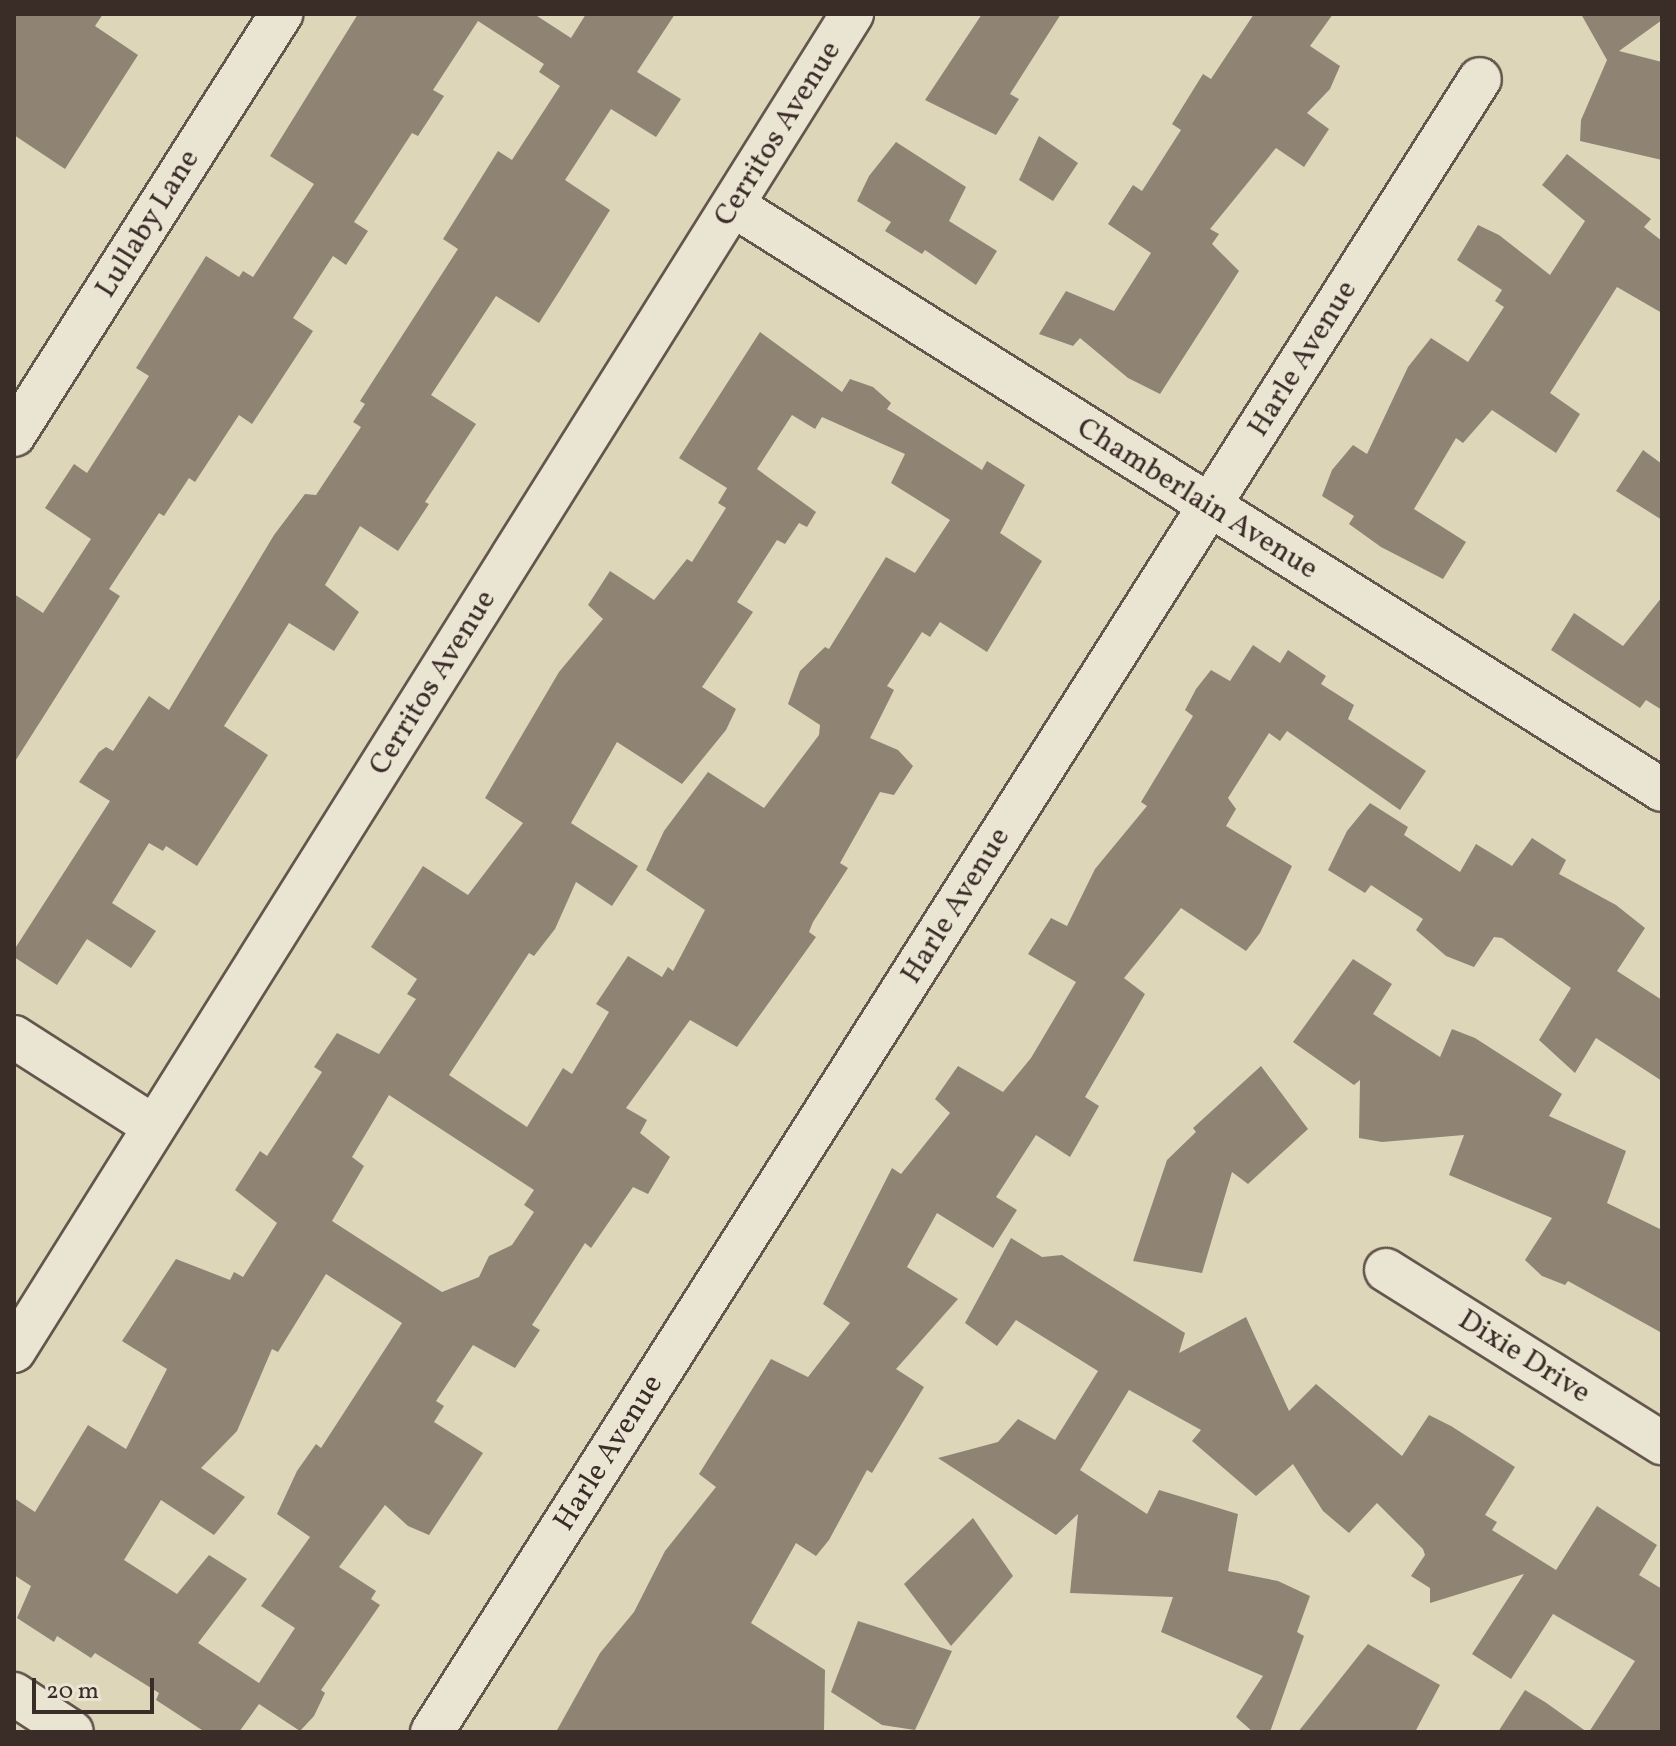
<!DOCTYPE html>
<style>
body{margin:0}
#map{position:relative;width:1676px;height:1746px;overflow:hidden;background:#ded6b9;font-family:Vollkorn,serif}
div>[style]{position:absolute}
.building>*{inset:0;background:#8f8473}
.roads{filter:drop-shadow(2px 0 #63564c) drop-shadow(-2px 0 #63564c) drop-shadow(0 2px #63564c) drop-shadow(0 -2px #63564c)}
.minor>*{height:42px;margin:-21px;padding:0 21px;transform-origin:21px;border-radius:21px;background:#eae4d2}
span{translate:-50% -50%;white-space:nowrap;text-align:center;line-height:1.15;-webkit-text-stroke:8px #eae4d2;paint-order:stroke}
.street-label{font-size:30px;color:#3a2c27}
.frame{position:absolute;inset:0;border:16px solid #3a2c27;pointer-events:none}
.scale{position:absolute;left:32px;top:1678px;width:122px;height:36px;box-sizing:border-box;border:4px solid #3a2c27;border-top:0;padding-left:10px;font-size:24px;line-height:28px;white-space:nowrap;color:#3a2c27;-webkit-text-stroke:6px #eae4d2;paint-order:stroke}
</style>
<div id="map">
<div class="building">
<i style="clip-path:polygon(14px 14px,103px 14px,95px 26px,138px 55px,65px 169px,14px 135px)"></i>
<i style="clip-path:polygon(358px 14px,534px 14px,571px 38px,586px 14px,675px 14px,637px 72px,681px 99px,656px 137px,611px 109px,565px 180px,610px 210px,562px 287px,539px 323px,496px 296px,431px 395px,476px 424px,425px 502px,429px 504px,398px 551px,360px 526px,325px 585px,359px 612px,334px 651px,289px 623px,224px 726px,268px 755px,197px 866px,166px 846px,163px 851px,149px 843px,112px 903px,156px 931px,131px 968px,87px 939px,57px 985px,14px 957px,14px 950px,110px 801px,79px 782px,99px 752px,106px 747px,113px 751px,149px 696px,169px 710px,274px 535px,305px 494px,316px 495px,361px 427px,353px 422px,365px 404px,360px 401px,458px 249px,443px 239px,498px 151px,512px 160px,560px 86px,539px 72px,544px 64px,478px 21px,433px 90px,444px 96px,418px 136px,412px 133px,354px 222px,368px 231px,346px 265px,333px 256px,293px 318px,313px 331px,252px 424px,239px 415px,195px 482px,189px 478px,164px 516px,159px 513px,109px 589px,120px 596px,14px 763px,14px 594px,43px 613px,91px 539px,45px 508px,74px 464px,87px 473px,149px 376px,136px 368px,206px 256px,239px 277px,243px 271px,253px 277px,314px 184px,270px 156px)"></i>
<i style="clip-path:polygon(982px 14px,1061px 14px,1010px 94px,1019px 99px,996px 135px,925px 100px)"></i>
<i style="clip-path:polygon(1254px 14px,1333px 14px,1310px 46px,1340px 66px,1330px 89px,1307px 113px,1329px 129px,1304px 167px,1276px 148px,1210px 229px,1219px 234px,1212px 244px,1239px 271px,1160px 394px,1128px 378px,1080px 338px,1073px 346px,1039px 334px,1066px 291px,1114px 311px,1151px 253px,1108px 224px,1133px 185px,1142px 191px,1181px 130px,1172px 124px,1203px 74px,1211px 79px)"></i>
<i style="clip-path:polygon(1581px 14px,1662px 14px,1662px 20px,1619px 51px,1662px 62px,1662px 160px,1580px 141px,1581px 120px,1607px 60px)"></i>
<i style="clip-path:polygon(1039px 136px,1078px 163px,1053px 201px,1019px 180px)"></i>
<i style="clip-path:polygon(896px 142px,966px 187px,949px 221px,997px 251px,976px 285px,925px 250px,922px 254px,885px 231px,891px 222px,857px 201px,869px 176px)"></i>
<i style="clip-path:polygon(1567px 154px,1651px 219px,1644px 227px,1662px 241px,1662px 313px,1617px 287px,1550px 393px,1580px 414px,1556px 453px,1492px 410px,1463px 443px,1456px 438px,1414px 509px,1466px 542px,1443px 579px,1381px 547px,1349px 524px,1354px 516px,1322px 496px,1332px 470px,1353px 445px,1367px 454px,1408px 367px,1431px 338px,1468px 362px,1504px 307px,1495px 301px,1502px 290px,1457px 260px,1478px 225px,1499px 235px,1550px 275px,1585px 221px,1542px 185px)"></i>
<i style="clip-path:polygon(evenodd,760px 332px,842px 392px,850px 379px,873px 387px,891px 403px,887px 409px,982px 470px,987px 461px,1025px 485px,1000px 533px,1042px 561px,987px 652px,940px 622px,930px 637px,922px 632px,887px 686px,894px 690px,870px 738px,898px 750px,913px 766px,894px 795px,880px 792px,840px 863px,848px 868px,813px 922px,809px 932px,816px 937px,737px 1047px,690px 1020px,626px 1108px,647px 1120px,640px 1133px,670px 1157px,648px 1194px,633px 1187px,591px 1248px,585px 1243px,532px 1325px,540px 1330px,515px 1368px,473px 1345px,436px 1401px,444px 1406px,434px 1422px,483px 1453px,429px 1535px,408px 1526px,385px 1505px,339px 1567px,376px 1591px,371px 1599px,380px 1605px,321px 1690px,325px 1693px,314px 1716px,300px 1731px,259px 1704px,239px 1732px,205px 1732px,156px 1700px,159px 1693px,95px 1653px,91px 1658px,57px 1636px,54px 1642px,17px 1618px,31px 1586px,14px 1575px,14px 1498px,35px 1512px,88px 1425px,126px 1449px,167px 1369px,122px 1341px,176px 1259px,230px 1280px,234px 1272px,243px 1277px,277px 1223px,235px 1190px,260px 1151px,267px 1156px,322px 1072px,314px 1067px,337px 1033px,379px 1054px,416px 999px,407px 994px,417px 979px,371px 947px,423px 866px,468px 895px,523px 823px,485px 798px,559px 672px,603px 619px,588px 605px,610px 571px,654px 600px,687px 559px,692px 562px,726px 508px,718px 503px,727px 488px,679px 458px,760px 332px,792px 415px,815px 429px,822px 417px,905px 454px,891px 483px,950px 520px,915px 573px,886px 557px,829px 649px,825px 647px,800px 671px,788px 704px,820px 725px,819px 735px,764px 808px,708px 772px,664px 831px,646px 870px,705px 910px,673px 971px,668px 967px,662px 977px,628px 956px,596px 1004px,609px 1012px,572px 1074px,563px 1068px,527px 1127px,449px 1075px,529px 953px,534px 956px,555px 929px,576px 882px,612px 906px,638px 866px,571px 823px,617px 742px,682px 784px,726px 730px,736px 709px,702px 687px,753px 612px,737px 602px,777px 540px,785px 544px,799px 523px,807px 527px,816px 512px,757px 469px,792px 415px,760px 332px,389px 1095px,534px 1190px,524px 1205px,534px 1212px,512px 1245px,489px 1256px,479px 1277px,442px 1292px,332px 1221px,364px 1166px,352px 1157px,389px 1095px,760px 332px,326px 1274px,402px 1323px,321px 1448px,316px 1444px,297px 1471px,277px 1514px,310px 1537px,261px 1606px,295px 1628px,259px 1683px,198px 1643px,247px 1579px,209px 1555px,177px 1594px,124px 1560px,161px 1500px,214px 1535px,245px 1497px,201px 1468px,237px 1431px,272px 1349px,278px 1352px,326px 1274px)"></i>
<i style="clip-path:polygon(1643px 450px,1662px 464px,1662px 520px,1616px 491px)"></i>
<i style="clip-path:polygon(1662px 597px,1662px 710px,1646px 700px,1640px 708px,1551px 650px,1574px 613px,1623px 646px)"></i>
<i style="clip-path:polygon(1253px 645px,1280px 663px,1288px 650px,1326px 676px,1321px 684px,1354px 705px,1348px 719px,1426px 771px,1400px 810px,1287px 731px,1280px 741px,1269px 733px,1228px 798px,1236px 809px,1226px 826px,1292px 866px,1260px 933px,1246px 951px,1181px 908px,1124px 978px,1145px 994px,1085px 1097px,1099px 1106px,1070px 1157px,1036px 1135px,996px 1197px,1017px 1210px,993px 1248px,937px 1213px,907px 1267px,958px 1299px,896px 1369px,924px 1387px,872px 1473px,867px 1470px,829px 1540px,816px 1556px,796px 1543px,751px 1623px,825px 1670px,824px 1732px,556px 1732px,600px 1653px,634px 1612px,665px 1551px,716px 1487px,699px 1474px,771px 1359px,808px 1377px,850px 1323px,823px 1304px,892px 1168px,901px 1174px,950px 1113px,935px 1099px,958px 1066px,1003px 1092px,1031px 1058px,1076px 982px,1028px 954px,1051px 918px,1067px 926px,1095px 869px,1147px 806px,1141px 802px,1193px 716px,1185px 710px,1196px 689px,1211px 670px,1230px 681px)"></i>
<i style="clip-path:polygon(1370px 803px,1408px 827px,1404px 835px,1460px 872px,1476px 844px,1512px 866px,1532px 838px,1566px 860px,1559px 874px,1616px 905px,1645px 928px,1617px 971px,1662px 1000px,1662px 1081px,1596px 1038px,1575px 1073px,1539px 1040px,1571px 988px,1502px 938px,1494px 937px,1474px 967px,1446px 956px,1416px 930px,1423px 919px,1371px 885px,1365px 893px,1328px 870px,1347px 831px)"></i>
<i style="clip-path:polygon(1353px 959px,1392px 984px,1373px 1014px,1440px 1057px,1452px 1029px,1475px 1038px,1562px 1094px,1549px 1116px,1626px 1151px,1607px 1203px,1662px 1230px,1662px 1333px,1568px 1281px,1565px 1285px,1542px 1276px,1525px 1260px,1552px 1218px,1449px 1175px,1464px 1135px,1382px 1142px,1359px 1138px,1360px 1080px,1354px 1085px,1293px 1042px)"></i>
<i style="clip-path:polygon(1261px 1066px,1308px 1129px,1248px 1184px,1232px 1172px,1202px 1273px,1133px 1261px,1167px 1160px,1196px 1132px,1193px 1128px)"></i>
<i style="clip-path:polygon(1011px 1238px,1042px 1257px,1062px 1255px,1185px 1333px,1179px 1353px,1246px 1317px,1289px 1411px,1316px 1384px,1402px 1456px,1429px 1415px,1451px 1426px,1515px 1467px,1485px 1515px,1497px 1522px,1492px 1530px,1556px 1570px,1597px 1506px,1657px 1545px,1639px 1575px,1662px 1589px,1662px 1732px,1589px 1732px,1635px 1661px,1553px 1614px,1511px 1679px,1472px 1654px,1524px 1574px,1430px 1603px,1430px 1588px,1411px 1576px,1425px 1555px,1423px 1549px,1377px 1503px,1349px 1533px,1323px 1511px,1293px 1464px,1256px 1496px,1192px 1441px,1201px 1430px,1129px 1390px,1080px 1470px,1147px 1514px,1159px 1490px,1238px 1514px,1228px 1571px,1278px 1581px,1310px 1596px,1297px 1632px,1304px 1636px,1270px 1732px,1253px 1732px,1236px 1717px,1263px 1676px,1161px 1632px,1173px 1597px,1070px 1593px,1078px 1514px,1056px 1535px,938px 1458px,998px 1442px,1018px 1419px,1055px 1440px,1098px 1371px,1016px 1320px,997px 1346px,965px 1323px)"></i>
<i style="clip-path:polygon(973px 1518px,1013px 1576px,951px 1646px,904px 1584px)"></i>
<i style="clip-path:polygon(858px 1621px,952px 1651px,915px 1730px,882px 1725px,831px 1692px)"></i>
<i style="clip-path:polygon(1368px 1644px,1440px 1685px,1415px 1732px,1298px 1732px)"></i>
<i style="clip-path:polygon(1525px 1690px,1545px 1702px,1587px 1732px,1498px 1732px)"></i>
</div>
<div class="roads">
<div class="minor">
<i style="left:734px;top:206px;width:1096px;rotate:32.18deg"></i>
<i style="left:14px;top:435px;width:499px;rotate:-57.6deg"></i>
<i style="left:14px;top:1037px;width:165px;rotate:32.6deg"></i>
<i style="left:1386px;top:1270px;width:326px;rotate:32.1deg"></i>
<i style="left:14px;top:1351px;width:1578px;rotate:-57.92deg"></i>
<i style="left:14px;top:1694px;width:69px;rotate:33.2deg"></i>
<i style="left:432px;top:1732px;width:1957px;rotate:-57.63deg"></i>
</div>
</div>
<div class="street-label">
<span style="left:778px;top:134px;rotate:-58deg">Cerritos Avenue</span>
<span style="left:148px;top:224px;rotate:-58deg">Lullaby Lane</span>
<span style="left:1303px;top:359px;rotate:-58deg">Harle Avenue</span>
<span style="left:1197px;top:499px;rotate:32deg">Chamberlain Avenue</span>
<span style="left:433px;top:683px;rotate:-58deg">Cerritos Avenue</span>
<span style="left:956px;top:906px;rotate:-58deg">Harle Avenue</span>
<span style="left:1524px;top:1357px;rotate:32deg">Dixie Drive</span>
<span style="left:609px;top:1453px;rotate:-58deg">Harle Avenue</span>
</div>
<div class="frame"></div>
<div class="scale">20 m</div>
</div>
